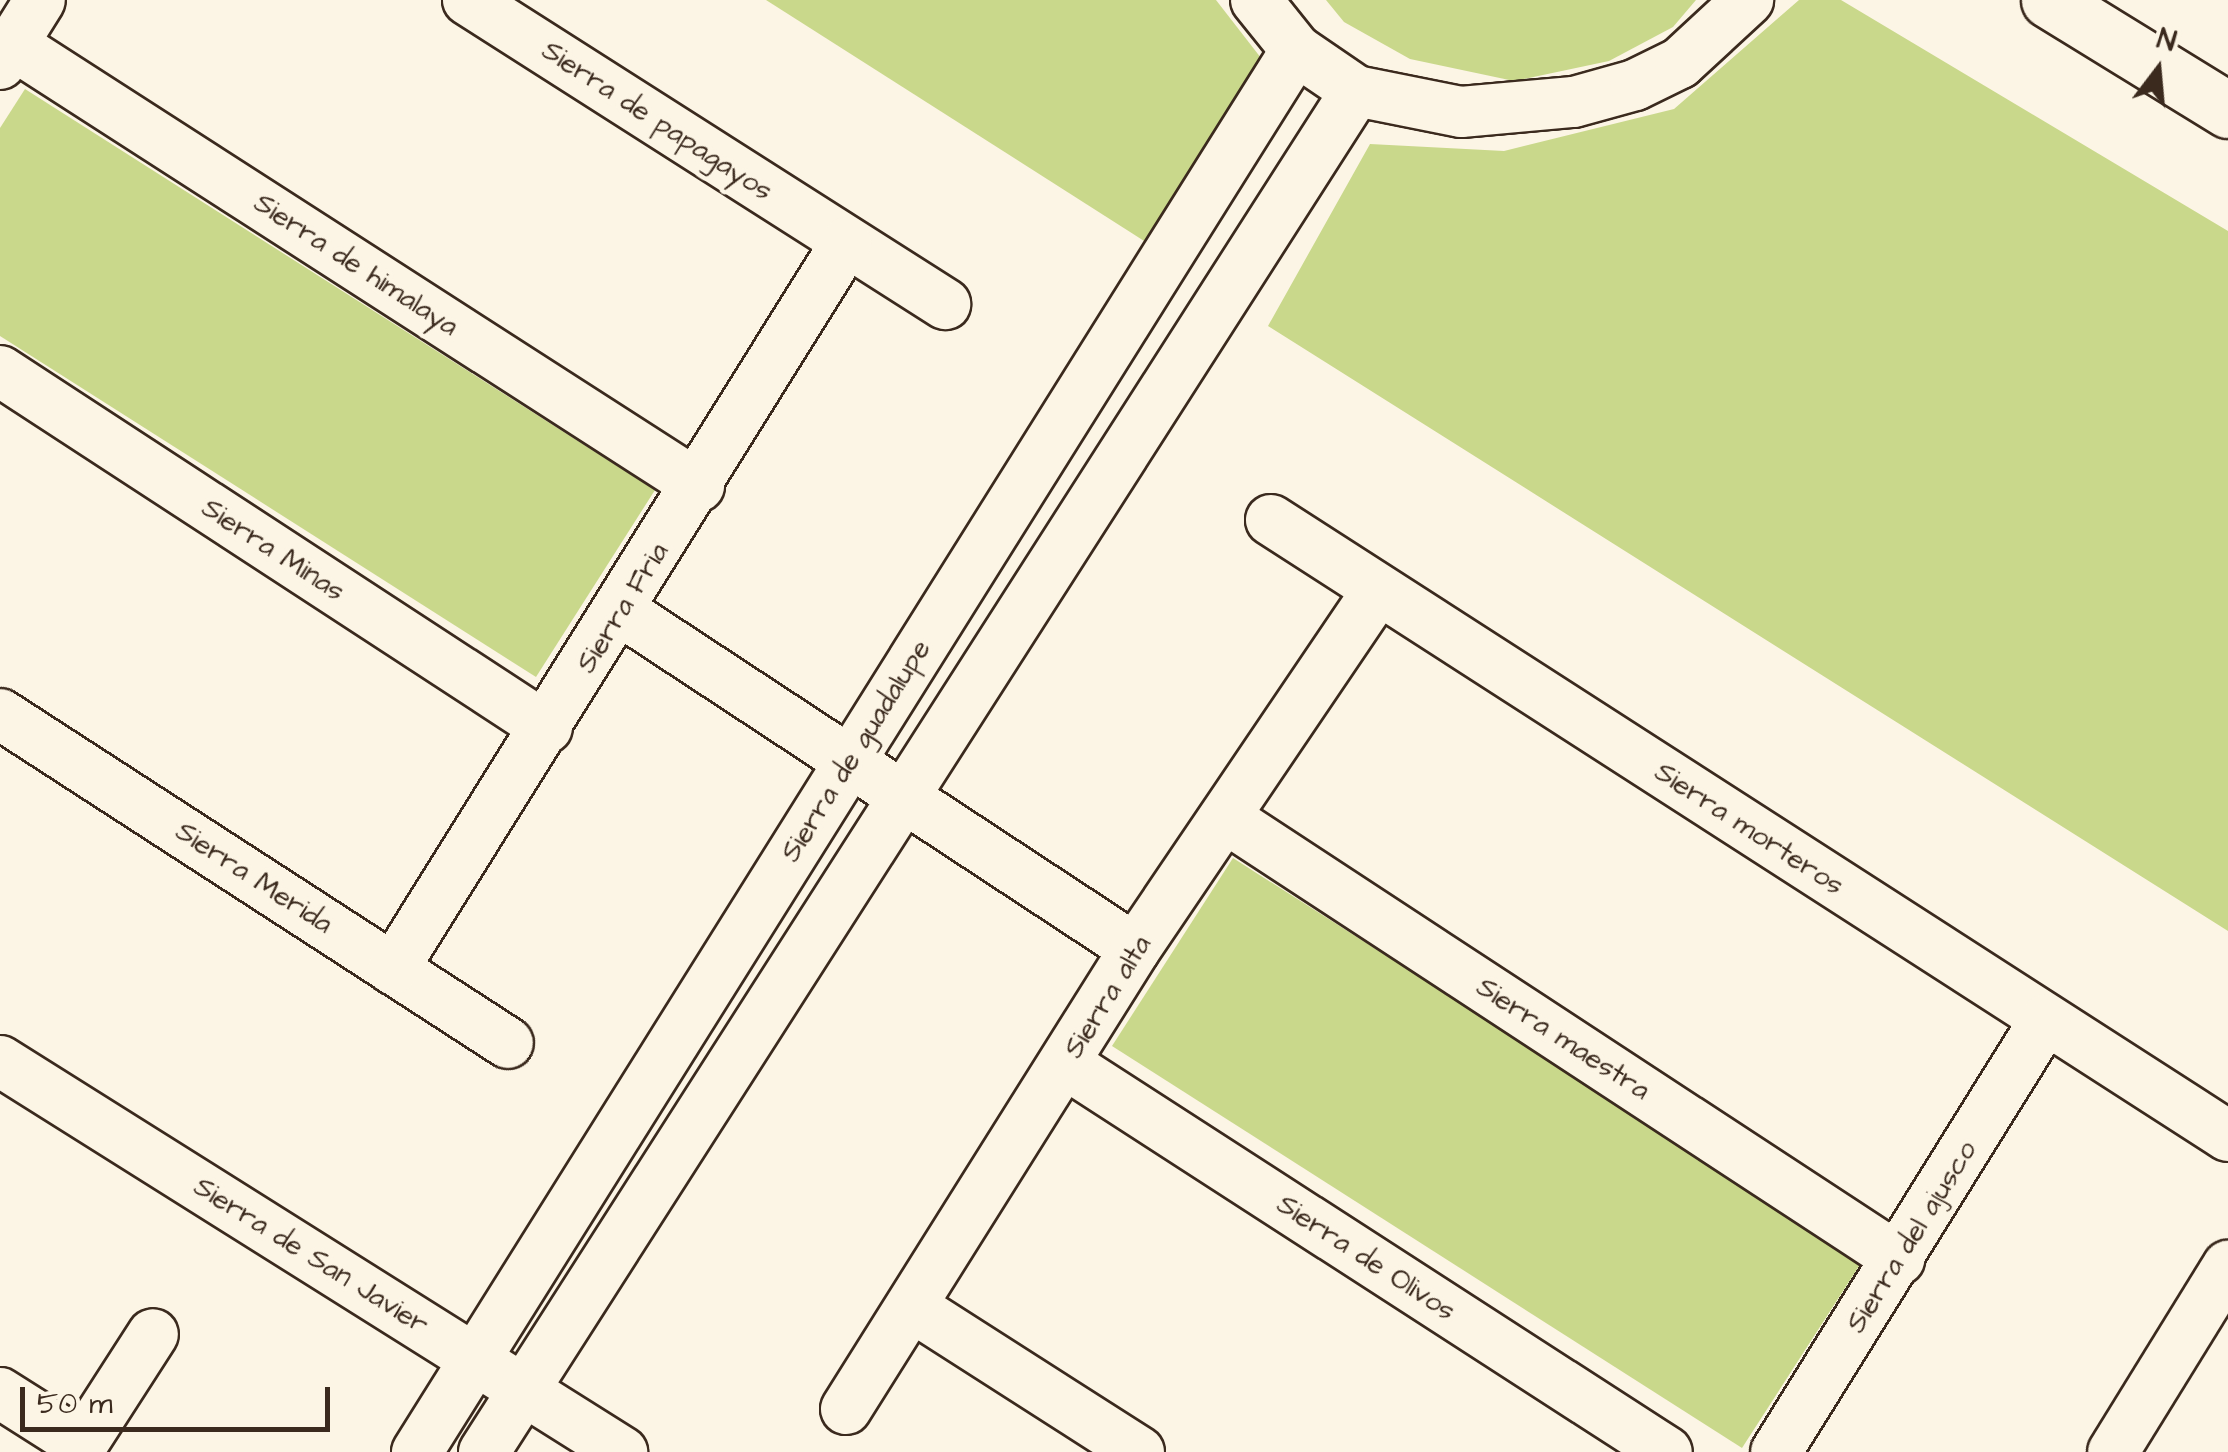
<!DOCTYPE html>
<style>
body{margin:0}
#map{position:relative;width:2228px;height:1452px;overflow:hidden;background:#fcf5e5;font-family:"Architects Daughter",sans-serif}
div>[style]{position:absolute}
.green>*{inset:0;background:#c9d88b}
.roads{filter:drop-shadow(2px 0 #3b2a1e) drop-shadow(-2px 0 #3b2a1e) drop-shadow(0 2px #3b2a1e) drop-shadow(0 -2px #3b2a1e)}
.street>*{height:50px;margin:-25px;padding:0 25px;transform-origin:25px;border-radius:25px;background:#fcf5e5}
.secondary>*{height:55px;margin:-27.5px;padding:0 27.5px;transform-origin:27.5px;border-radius:27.5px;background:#fcf5e5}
span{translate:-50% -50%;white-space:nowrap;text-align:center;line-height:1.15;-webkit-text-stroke:9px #fcf5e5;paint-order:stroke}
.street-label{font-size:28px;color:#3b2a1e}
.north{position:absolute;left:2108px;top:20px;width:100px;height:100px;-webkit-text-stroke:8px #fcf5e5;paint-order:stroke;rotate:16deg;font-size:28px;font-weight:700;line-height:40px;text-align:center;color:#3b2a1e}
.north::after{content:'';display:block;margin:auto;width:35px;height:45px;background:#3b2a1e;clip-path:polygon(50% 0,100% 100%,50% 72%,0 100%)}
.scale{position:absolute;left:20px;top:1387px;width:310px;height:45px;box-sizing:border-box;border:5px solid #3b2a1e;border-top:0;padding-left:12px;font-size:30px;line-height:35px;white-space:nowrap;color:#3b2a1e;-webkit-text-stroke:8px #fcf5e5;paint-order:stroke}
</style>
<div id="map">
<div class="green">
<i style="clip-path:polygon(766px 0,1216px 0,1261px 58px,1152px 246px)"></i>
<i style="clip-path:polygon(1326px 0,1696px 0,1673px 27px,1609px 61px,1514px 81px,1410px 59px,1344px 22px)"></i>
<i style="clip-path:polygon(1799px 0,1841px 0,2228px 231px,2228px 931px,1268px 326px,1370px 144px,1504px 151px,1674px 109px)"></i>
<i style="clip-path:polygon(25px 89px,655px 490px,536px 677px,0 336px,0 128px)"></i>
<i style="clip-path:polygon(1233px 858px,1863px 1260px,1742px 1448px,1112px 1046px)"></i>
</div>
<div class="roads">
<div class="street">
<i style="left:468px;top:0;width:566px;rotate:32.51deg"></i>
<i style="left:1256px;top:0;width:64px;rotate:51.3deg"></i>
<i style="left:1296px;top:50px;width:73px;rotate:34.3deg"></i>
<i style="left:1356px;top:91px;width:107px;rotate:11.3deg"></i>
<i style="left:1461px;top:112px;width:113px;rotate:-5.1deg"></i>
<i style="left:1574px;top:102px;width:63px;rotate:-15.6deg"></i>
<i style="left:1635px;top:85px;width:50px;rotate:-26.1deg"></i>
<i style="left:1680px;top:63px;width:93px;rotate:-42.8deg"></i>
<i style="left:12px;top:44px;width:817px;rotate:32.76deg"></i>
<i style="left:0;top:64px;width:75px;rotate:-58deg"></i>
<i style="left:0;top:371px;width:653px;rotate:33.13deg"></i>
<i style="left:1271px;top:520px;width:1138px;rotate:32.77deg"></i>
<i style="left:621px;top:611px;width:615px;rotate:33.33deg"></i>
<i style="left:0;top:714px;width:605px;rotate:32.93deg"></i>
<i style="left:1226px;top:818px;width:805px;rotate:33.24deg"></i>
<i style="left:393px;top:969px;width:856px;rotate:-58.04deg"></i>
<i style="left:0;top:1061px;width:735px;rotate:32.15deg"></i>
<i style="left:1066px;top:1064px;width:715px;rotate:32.85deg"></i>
<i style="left:914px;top:1308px;width:267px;rotate:32.6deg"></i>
<i style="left:0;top:1393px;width:97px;rotate:32.4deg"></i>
<i style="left:846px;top:1409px;width:543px;rotate:-57.86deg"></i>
<i style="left:1135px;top:949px;width:434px;rotate:-55.9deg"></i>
<i style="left:77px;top:1452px;width:140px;rotate:-57.2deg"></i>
<i style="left:417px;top:1452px;width:1655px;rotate:-57.91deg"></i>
<i style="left:484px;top:1452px;width:1616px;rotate:-57.35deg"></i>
<i style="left:1776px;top:1452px;width:509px;rotate:-58.09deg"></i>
<i style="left:2113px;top:1452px;width:219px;rotate:-58.3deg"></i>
</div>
<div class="secondary">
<i style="left:2049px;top:0;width:210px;rotate:31.6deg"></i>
</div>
</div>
<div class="street-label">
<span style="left:657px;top:121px;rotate:33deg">Sierra de papagayos</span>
<span style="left:356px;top:265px;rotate:33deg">Sierra de himalaya</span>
<span style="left:273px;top:550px;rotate:33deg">Sierra Minas</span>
<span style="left:623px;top:608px;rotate:-58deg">Sierra Fria</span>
<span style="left:856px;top:751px;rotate:-58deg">Sierra de guadalupe</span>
<span style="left:1749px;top:829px;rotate:33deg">Sierra morteros</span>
<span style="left:254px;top:878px;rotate:33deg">Sierra Merida</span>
<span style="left:1108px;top:997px;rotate:-58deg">Sierra alta</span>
<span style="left:1563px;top:1039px;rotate:33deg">Sierra maestra</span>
<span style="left:1912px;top:1237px;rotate:-58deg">Sierra del ajusco</span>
<span style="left:311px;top:1256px;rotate:32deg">Sierra de San Javier</span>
<span style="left:1366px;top:1258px;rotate:33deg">Sierra de Olivos</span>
</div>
<div class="north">N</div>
<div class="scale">50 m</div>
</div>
